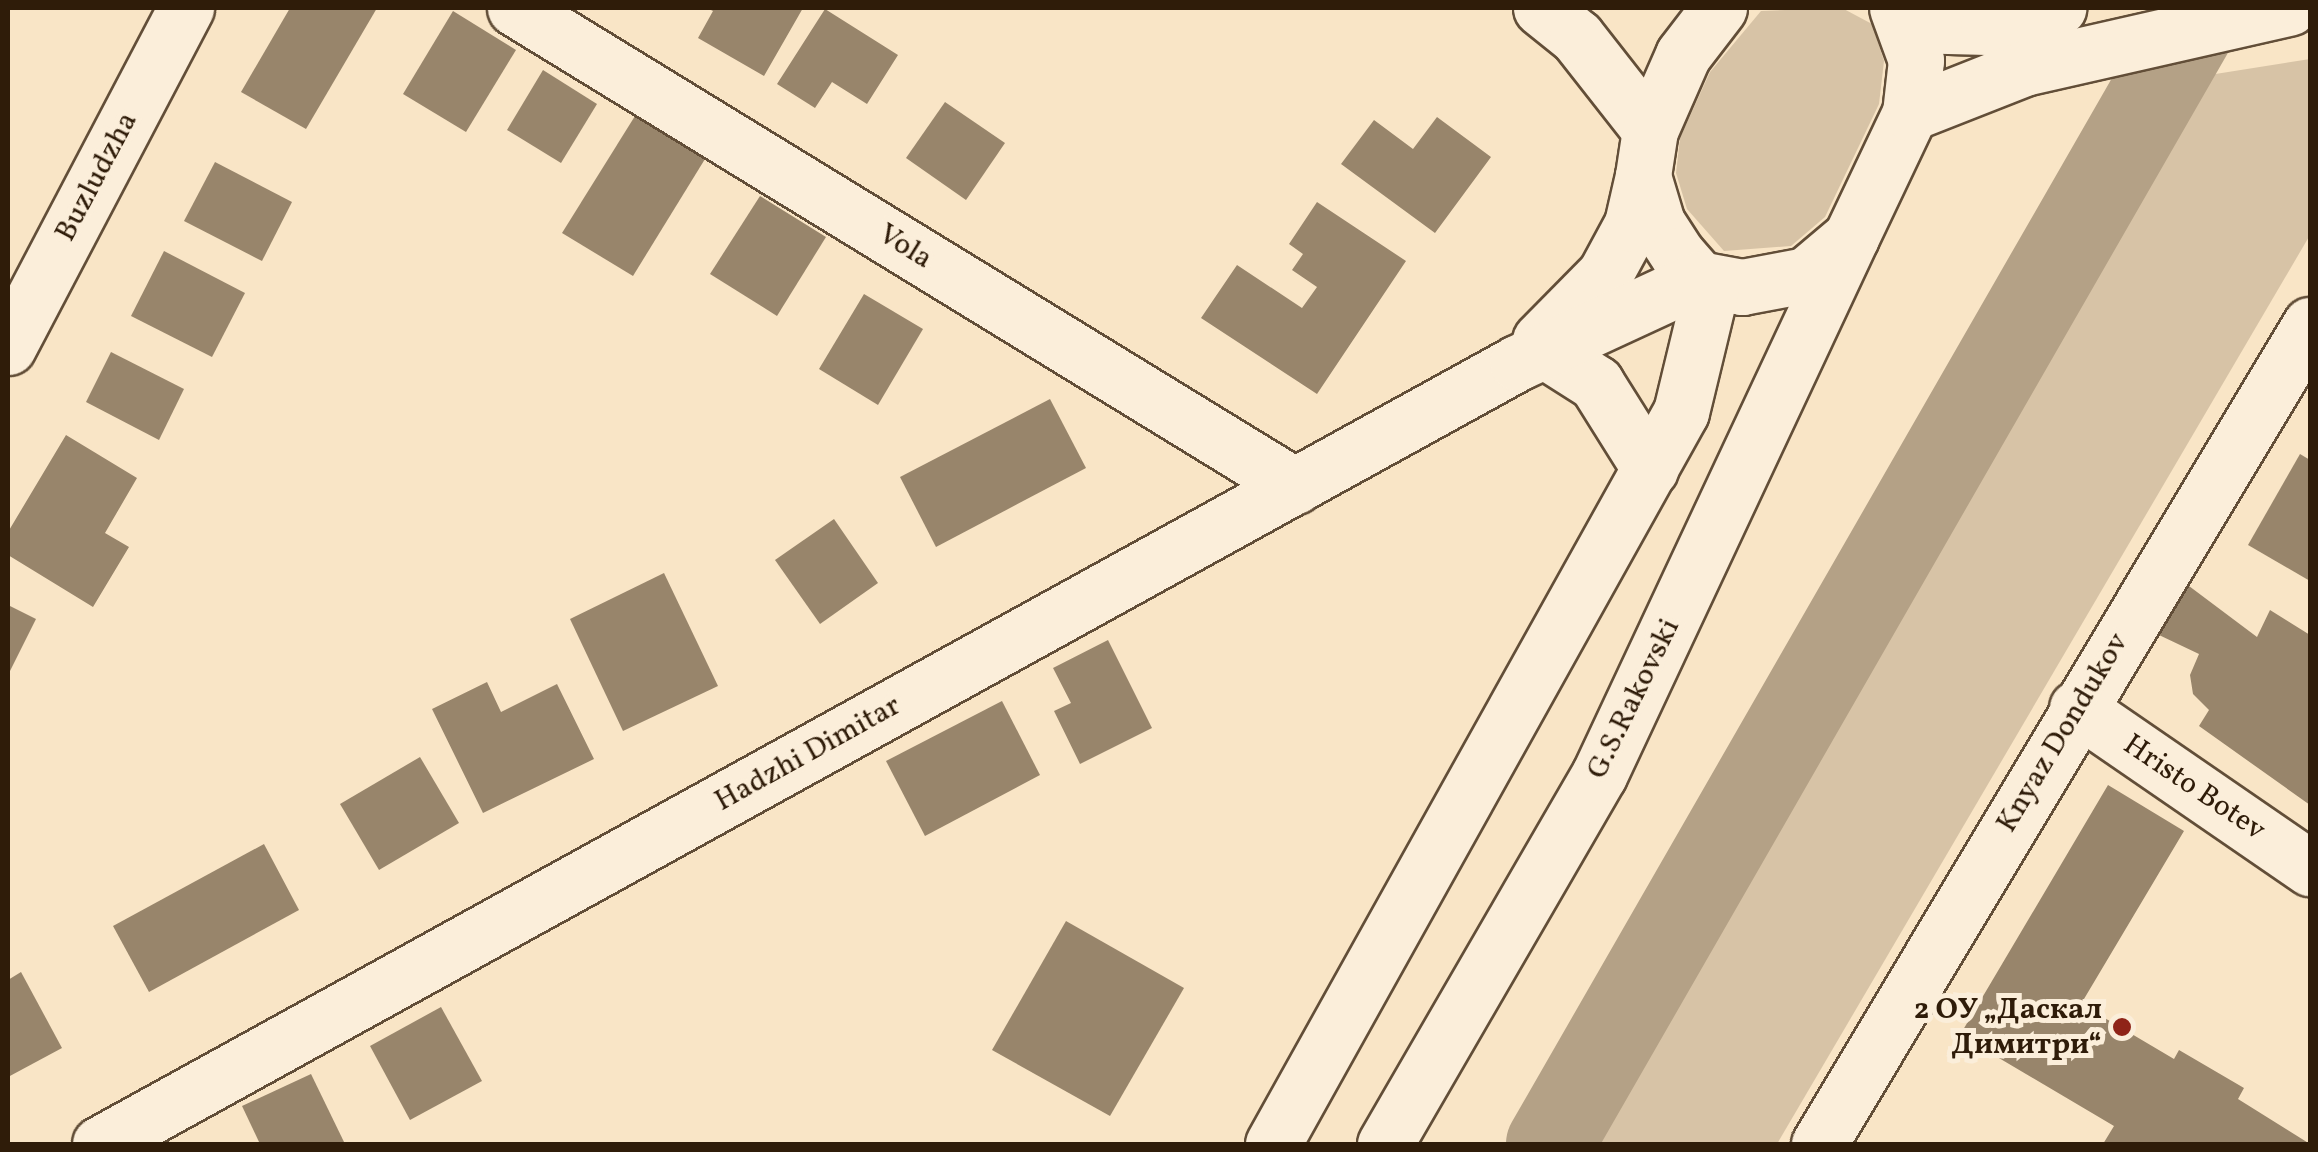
<!DOCTYPE html>
<meta charset="utf-8">
<style>
body{margin:0}
#map{position:relative;width:2318px;height:1152px;overflow:hidden;background:#f9e5c6;font-family:Vollkorn,serif}
div>[style]{position:absolute}
.green>*{inset:0;background:#d7c3a6}
.river>*{height:88px;margin:-44px;padding:0 44px;transform-origin:44px;border-radius:44px;background:#b4a186}
.building>*{inset:0;background:#98856b}
.roads{filter:drop-shadow(2px 0 #624e38) drop-shadow(-2px 0 #624e38) drop-shadow(0 2px #624e38) drop-shadow(0 -2px #624e38)}
.minor>*{height:55px;margin:-27.5px;padding:0 27.5px;transform-origin:27.5px;border-radius:27.5px;background:#fbeeda}
.dots>*{width:28px;height:28px;translate:-50% -50%;box-sizing:border-box;border:5px solid #fbeeda;border-radius:50%}
span{translate:-50% -50%;white-space:nowrap;text-align:center;line-height:1.15;-webkit-text-stroke:10px #fbeeda;paint-order:stroke}
.street-label{font-size:30px;color:#2f1c09}
.poi-label{font-size:30px;color:#2f1c09;font-weight:700}
.right{translate:-100% -50%;text-align:right}
.frame{position:absolute;inset:0;border:10px solid #2f1c09;pointer-events:none}
</style>
<div id="map">
<div class="green">
<i style="clip-path:polygon(1842px 8px,1872px 24px,1884px 61px,1879px 104px,1825px 217px,1791px 246px,1724px 251px,1687px 209px,1676px 173px,1680px 138px,1710px 72px,1761px 11px)"></i>
<i style="clip-path:polygon(2310px 59px,2310px 235px,1777px 1144px,1550px 1144px,2165px 82px)"></i>
</div>
<div class="river">
<i style="left:1550px;top:1144px;width:1310px;rotate:-60.11deg"></i>
</div>
<div class="building">
<i style="clip-path:polygon(290px 8px,377px 8px,306px 129px,241px 92px)"></i>
<i style="clip-path:polygon(707px 8px,803px 8px,764px 76px,698px 38px,713px 11px)"></i>
<i style="clip-path:polygon(825px 9px,898px 55px,867px 104px,832px 82px,815px 108px,777px 84px)"></i>
<i style="clip-path:polygon(453px 11px,516px 50px,466px 132px,403px 94px)"></i>
<i style="clip-path:polygon(543px 70px,597px 104px,561px 163px,507px 130px)"></i>
<i style="clip-path:polygon(945px 102px,1005px 143px,966px 200px,906px 158px)"></i>
<i style="clip-path:polygon(635px 116px,705px 159px,633px 276px,562px 233px)"></i>
<i style="clip-path:polygon(1437px 117px,1491px 157px,1435px 233px,1341px 164px,1374px 120px,1413px 149px)"></i>
<i style="clip-path:polygon(215px 162px,292px 202px,262px 261px,184px 221px)"></i>
<i style="clip-path:polygon(760px 196px,826px 237px,777px 316px,710px 274px)"></i>
<i style="clip-path:polygon(1317px 202px,1406px 261px,1317px 394px,1201px 318px,1237px 265px,1302px 308px,1317px 287px,1292px 270px,1303px 254px,1289px 244px)"></i>
<i style="clip-path:polygon(164px 251px,245px 293px,212px 357px,131px 316px)"></i>
<i style="clip-path:polygon(864px 294px,923px 329px,878px 405px,819px 369px)"></i>
<i style="clip-path:polygon(111px 352px,184px 389px,159px 440px,86px 402px)"></i>
<i style="clip-path:polygon(1050px 399px,1086px 468px,936px 547px,900px 477px)"></i>
<i style="clip-path:polygon(66px 435px,137px 478px,105px 533px,129px 547px,93px 607px,8px 555px,8px 532px)"></i>
<i style="clip-path:polygon(2300px 454px,2310px 460px,2310px 581px,2248px 545px)"></i>
<i style="clip-path:polygon(834px 519px,878px 583px,820px 624px,775px 560px)"></i>
<i style="clip-path:polygon(664px 573px,718px 686px,623px 731px,570px 619px)"></i>
<i style="clip-path:polygon(2185px 583px,2257px 637px,2270px 610px,2310px 635px,2310px 805px,2199px 726px,2209px 710px,2193px 694px,2190px 675px,2199px 654px,2159px 635px)"></i>
<i style="clip-path:polygon(8px 605px,36px 619px,8px 675px)"></i>
<i style="clip-path:polygon(1108px 640px,1152px 728px,1080px 764px,1054px 711px,1071px 703px,1053px 668px)"></i>
<i style="clip-path:polygon(487px 682px,501px 712px,557px 684px,594px 759px,483px 813px,432px 709px)"></i>
<i style="clip-path:polygon(1002px 701px,1040px 775px,925px 836px,886px 761px)"></i>
<i style="clip-path:polygon(420px 757px,459px 823px,379px 870px,340px 804px)"></i>
<i style="clip-path:polygon(2108px 785px,2184px 831px,2081px 1004px,2174px 1059px,2179px 1050px,2244px 1088px,2238px 1099px,2310px 1144px,2103px 1144px,2114px 1126px,1960px 1035px)"></i>
<i style="clip-path:polygon(264px 844px,299px 910px,149px 992px,113px 926px)"></i>
<i style="clip-path:polygon(1066px 921px,1184px 988px,1110px 1116px,992px 1050px)"></i>
<i style="clip-path:polygon(21px 972px,62px 1048px,8px 1077px,8px 980px)"></i>
<i style="clip-path:polygon(441px 1007px,482px 1081px,410px 1120px,370px 1046px)"></i>
<i style="clip-path:polygon(311px 1074px,345px 1144px,260px 1144px,242px 1106px)"></i>
</div>
<div class="roads">
<div class="minor">
<i style="left:515px;top:8px;width:915px;rotate:31.5deg"></i>
<i style="left:1541px;top:8px;width:46px;rotate:38.9deg"></i>
<i style="left:1577px;top:37px;width:118px;rotate:51.9deg"></i>
<i style="left:1719px;top:8px;width:59px;rotate:127.5deg"></i>
<i style="left:1683px;top:55px;width:82px;rotate:113.7deg"></i>
<i style="left:1650px;top:130px;width:47px;rotate:98.7deg"></i>
<i style="left:1643px;top:176px;width:49px;rotate:73.4deg"></i>
<i style="left:1657px;top:223px;width:38px;rotate:57deg"></i>
<i style="left:1678px;top:255px;width:32px;rotate:49deg"></i>
<i style="left:1699px;top:279px;width:44px;rotate:10.5deg"></i>
<i style="left:1742px;top:287px;width:65px;rotate:-10.6deg"></i>
<i style="left:1806px;top:275px;width:59px;rotate:-40.2deg"></i>
<i style="left:1851px;top:237px;width:137px;rotate:-64.6deg"></i>
<i style="left:1910px;top:113px;width:53px;rotate:-83.5deg"></i>
<i style="left:1916px;top:60px;width:55px;rotate:-110.1deg"></i>
<i style="left:1909px;top:25px;width:79px;rotate:1.5deg"></i>
<i style="left:1988px;top:27px;width:73px;rotate:-15.2deg"></i>
<i style="left:1910px;top:113px;width:123px;rotate:-21.5deg"></i>
<i style="left:2024px;top:68px;width:272px;rotate:-12.8deg"></i>
<i style="left:1540px;top:340px;width:93px;rotate:-45.4deg"></i>
<i style="left:1605px;top:274px;width:57px;rotate:-61.6deg"></i>
<i style="left:1632px;top:224px;width:49px;rotate:-77.1deg"></i>
<i style="left:8px;top:347px;width:383px;rotate:-62.3deg"></i>
<i style="left:1544px;top:350px;width:62px;rotate:32.4deg"></i>
<i style="left:1596px;top:383px;width:102px;rotate:57.9deg"></i>
<i style="left:2077px;top:708px;width:283px;rotate:34.5deg"></i>
<i style="left:100px;top:1144px;width:1618px;rotate:-28.86deg"></i>
<i style="left:1517px;top:363px;width:200px;rotate:-24.8deg"></i>
<i style="left:1273px;top:1144px;width:838px;rotate:-60.87deg"></i>
<i style="left:1681px;top:412px;width:132px;rotate:-76.4deg"></i>
<i style="left:1385px;top:1144px;width:427px;rotate:-59.9deg"></i>
<i style="left:1599px;top:775px;width:594px;rotate:-64.9deg"></i>
<i style="left:1819px;top:1144px;width:955px;rotate:-59.06deg"></i>
</div>
</div>
<div class="dots">
<i style="left:2122px;top:1027px;background:#8f2418"></i>
</div>
<div class="street-label">
<span style="left:97px;top:177px;rotate:-62deg">Buzludzha</span>
<span style="left:905px;top:247px;rotate:32deg">Vola</span>
<span style="left:1634px;top:699px;rotate:-64deg">G.S.Rakovski</span>
<span style="left:2063px;top:733px;rotate:-59deg">Knyaz Dondukov</span>
<span style="left:808px;top:754px;rotate:-29deg">Hadzhi Dimitar</span>
<span style="left:2194px;top:788px;rotate:34deg">Hristo Botev</span>
</div>
<div class="poi-label">
<span class="right" style="left:2102px;top:1027px">2 ОУ „Даскал<br>Димитри“</span>
</div>
<div class="frame"></div>
</div>
